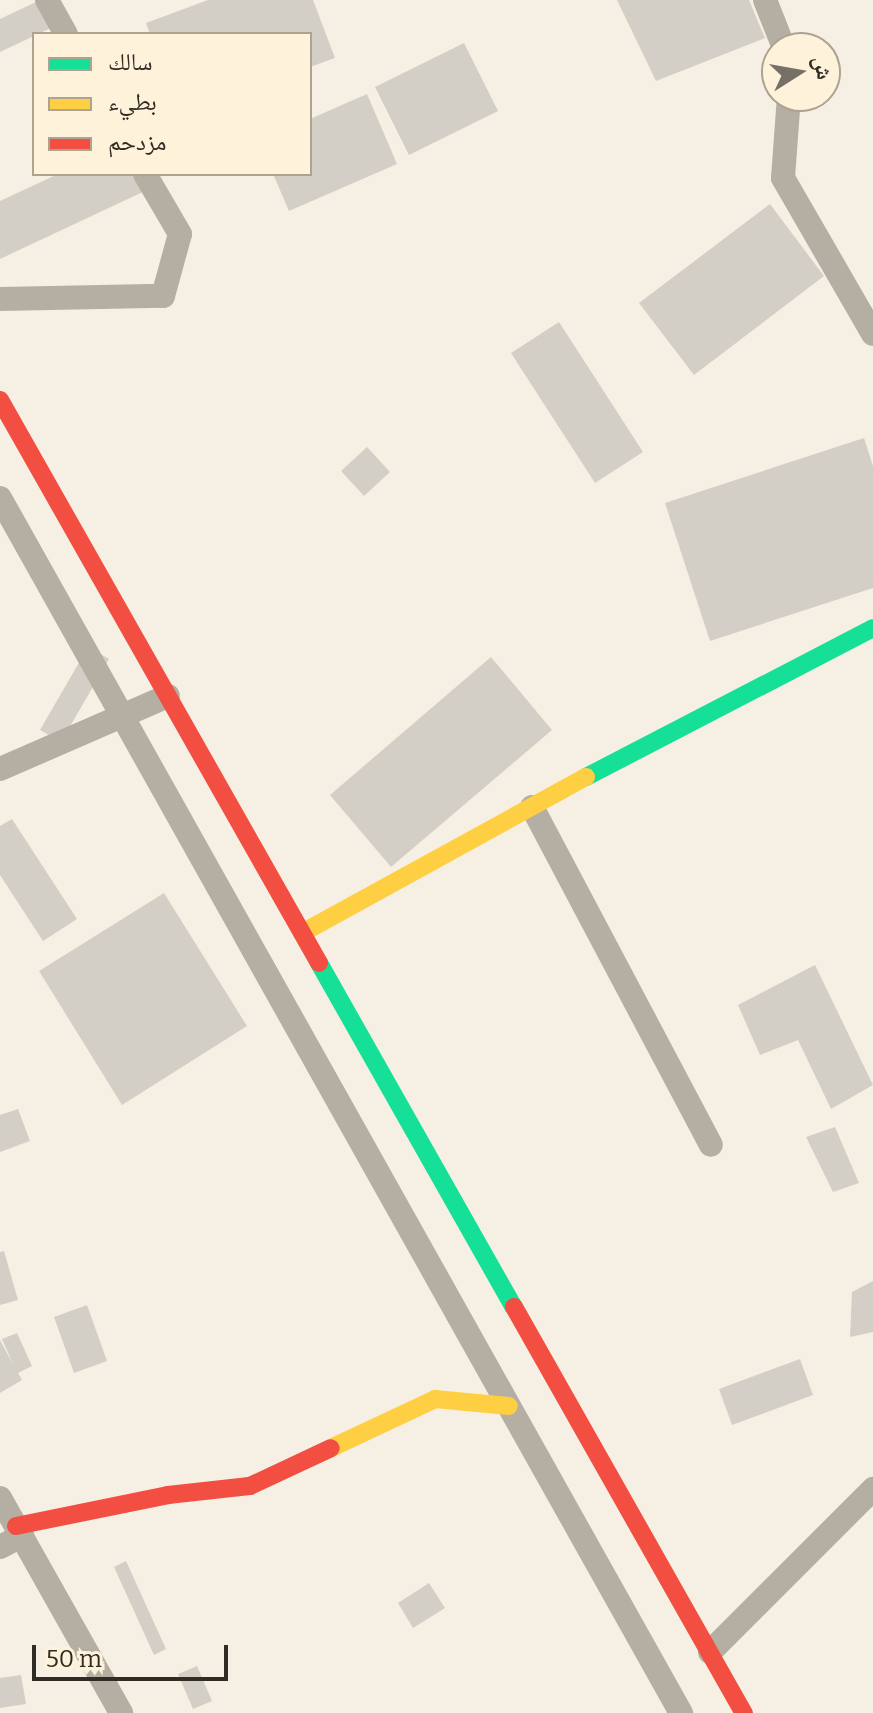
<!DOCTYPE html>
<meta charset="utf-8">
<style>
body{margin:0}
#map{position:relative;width:873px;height:1713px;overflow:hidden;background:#f6efe3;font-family:Bitter,"Noto Naskh Arabic",serif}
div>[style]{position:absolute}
.building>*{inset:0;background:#d4cfc6}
.street>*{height:24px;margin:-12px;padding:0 12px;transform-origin:12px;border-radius:12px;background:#b5aea2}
.fast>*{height:18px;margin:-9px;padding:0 9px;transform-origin:9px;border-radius:9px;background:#16e098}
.slow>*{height:18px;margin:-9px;padding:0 9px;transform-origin:9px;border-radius:9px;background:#ffcf43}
.jam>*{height:18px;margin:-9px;padding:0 9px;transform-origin:9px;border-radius:9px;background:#f24e42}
span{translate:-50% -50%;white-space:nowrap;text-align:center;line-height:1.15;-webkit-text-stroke:6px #fef2db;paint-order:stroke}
.legend{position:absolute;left:32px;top:32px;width:280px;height:144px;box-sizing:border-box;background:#fef2db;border:2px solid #aca391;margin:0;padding:10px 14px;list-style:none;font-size:24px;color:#312c23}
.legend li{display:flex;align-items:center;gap:16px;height:40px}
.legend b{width:40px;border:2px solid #aca391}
.north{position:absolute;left:761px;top:32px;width:80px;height:80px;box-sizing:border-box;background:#fef2db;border:2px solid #aca391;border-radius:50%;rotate:79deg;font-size:22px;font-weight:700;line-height:32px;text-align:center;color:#312c23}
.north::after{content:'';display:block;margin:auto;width:28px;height:36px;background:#767066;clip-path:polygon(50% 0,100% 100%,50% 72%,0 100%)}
.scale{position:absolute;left:32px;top:1645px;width:196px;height:36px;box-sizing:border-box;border:4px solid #312c23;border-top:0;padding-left:10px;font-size:24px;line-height:28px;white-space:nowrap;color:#312c23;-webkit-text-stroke:6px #fef2db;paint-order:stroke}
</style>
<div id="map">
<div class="building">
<i style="clip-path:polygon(40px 0,53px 27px,0 52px,0 19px)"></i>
<i style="clip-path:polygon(208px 0,313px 0,335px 58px,310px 67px,310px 34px,150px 34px,146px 23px)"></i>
<i style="clip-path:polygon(617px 0,749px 0,765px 38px,656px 81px)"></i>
<i style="clip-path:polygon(464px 43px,498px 111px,409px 155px,375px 87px)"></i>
<i style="clip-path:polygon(367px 94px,397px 164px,289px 211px,273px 174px,310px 174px,310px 119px)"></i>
<i style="clip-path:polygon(58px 174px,140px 174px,147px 190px,0 259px,0 201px)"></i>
<i style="clip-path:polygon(770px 204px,824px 276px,694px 375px,639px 303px)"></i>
<i style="clip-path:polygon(559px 322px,643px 452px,595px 483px,511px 353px)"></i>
<i style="clip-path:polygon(864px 438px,873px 466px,873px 588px,710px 641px,665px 503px)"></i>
<i style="clip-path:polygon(367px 447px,390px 472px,364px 496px,341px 471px)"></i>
<i style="clip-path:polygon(88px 647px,109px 659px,61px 742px,40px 730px)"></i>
<i style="clip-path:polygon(491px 657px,552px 730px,391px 867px,330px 795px)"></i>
<i style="clip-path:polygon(12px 819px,77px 919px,43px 941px,0 875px,0 826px)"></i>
<i style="clip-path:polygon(164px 893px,247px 1026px,122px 1105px,39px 971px)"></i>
<i style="clip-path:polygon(815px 965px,873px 1085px,831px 1109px,798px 1040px,760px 1055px,738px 1005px)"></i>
<i style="clip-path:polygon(18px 1109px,30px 1141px,0 1152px,0 1115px)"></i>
<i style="clip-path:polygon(835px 1127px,859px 1183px,833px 1192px,806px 1137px)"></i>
<i style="clip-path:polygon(4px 1251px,18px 1300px,0 1305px,0 1252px)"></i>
<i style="clip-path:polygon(873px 1281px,873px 1332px,850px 1337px,852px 1292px)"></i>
<i style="clip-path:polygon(87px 1305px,107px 1361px,74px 1373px,54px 1317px)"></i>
<i style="clip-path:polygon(17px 1333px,32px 1366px,18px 1373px,22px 1380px,0 1393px,0 1340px,13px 1364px,2px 1339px)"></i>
<i style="clip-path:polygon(800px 1359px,813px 1395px,732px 1425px,719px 1389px)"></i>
<i style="clip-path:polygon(126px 1561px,166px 1649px,154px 1655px,114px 1567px)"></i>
<i style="clip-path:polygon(429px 1583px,445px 1608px,413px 1628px,398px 1603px)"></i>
<i style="clip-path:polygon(197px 1666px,212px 1701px,193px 1709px,178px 1674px)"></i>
<i style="clip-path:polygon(21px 1675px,26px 1704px,0 1708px,0 1678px)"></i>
</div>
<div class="street">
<i style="left:47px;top:0;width:39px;rotate:61deg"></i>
<i style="left:765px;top:0;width:52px;rotate:68.4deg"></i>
<i style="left:789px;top:96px;width:82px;rotate:94.2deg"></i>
<i style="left:783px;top:178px;width:180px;rotate:60deg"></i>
<i style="left:0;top:299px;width:163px;rotate:-1.1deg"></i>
<i style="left:163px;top:296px;width:64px;rotate:-74.7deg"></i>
<i style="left:180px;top:234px;width:69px;rotate:-120.3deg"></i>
<i style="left:0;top:498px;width:1393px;rotate:60.73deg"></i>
<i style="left:0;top:769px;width:183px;rotate:-23.5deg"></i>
<i style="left:532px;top:807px;width:382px;rotate:62.1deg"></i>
<i style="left:0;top:1498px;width:247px;rotate:60.6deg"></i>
<i style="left:0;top:1547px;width:25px;rotate:-27deg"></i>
<i style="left:710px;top:1652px;width:231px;rotate:-45deg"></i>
</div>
<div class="fast">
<i style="left:586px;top:777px;width:323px;rotate:-27.4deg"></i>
<i style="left:319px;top:963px;width:395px;rotate:60.5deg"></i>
</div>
<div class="slow">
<i style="left:302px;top:933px;width:324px;rotate:-28.8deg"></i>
<i style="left:331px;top:1448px;width:115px;rotate:-25.2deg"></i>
<i style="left:435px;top:1399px;width:74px;rotate:5.4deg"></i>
</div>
<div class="jam">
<i style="left:0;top:400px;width:647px;rotate:60.46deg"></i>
<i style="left:514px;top:1307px;width:467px;rotate:60.5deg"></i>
<i style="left:16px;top:1526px;width:155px;rotate:-11.5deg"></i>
<i style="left:168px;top:1495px;width:82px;rotate:-6.3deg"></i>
<i style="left:250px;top:1486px;width:89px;rotate:-25.1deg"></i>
</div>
<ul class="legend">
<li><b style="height:10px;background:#16e098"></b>سالك</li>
<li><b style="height:10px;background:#ffcf43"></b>بطيء</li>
<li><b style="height:10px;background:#f24e42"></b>مزدحم</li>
</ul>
<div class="north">ش</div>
<div class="scale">50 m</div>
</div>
